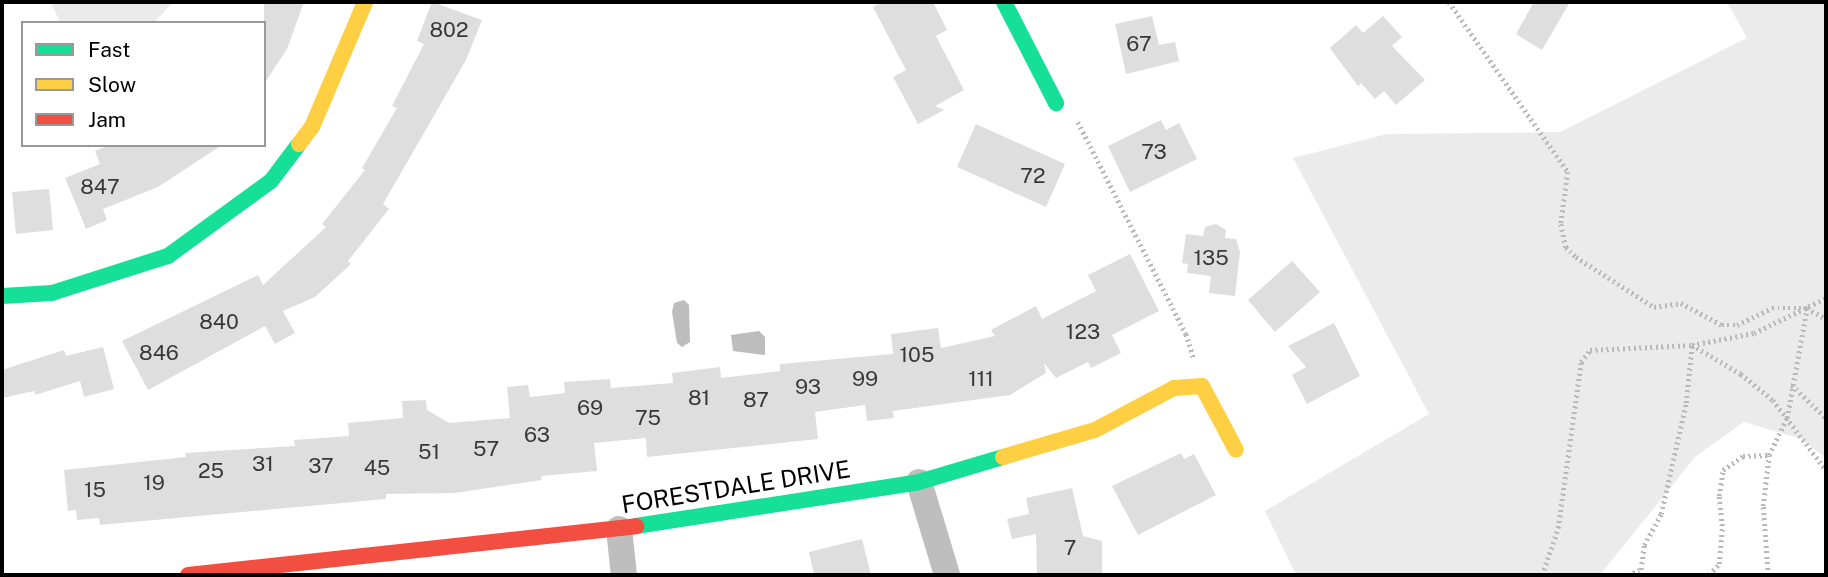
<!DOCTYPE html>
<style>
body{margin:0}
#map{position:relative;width:1828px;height:577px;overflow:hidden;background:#fff;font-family:"Public Sans",sans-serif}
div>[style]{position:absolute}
.green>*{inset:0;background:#ebebeb}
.water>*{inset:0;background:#bdbdbd}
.building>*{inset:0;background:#dedede}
.path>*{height:4.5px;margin-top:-2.25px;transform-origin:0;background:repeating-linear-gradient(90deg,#b9b9b9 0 2px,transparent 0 5.5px)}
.street>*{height:26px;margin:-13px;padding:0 13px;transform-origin:13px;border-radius:13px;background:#bebebe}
.fast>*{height:16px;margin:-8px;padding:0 8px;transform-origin:8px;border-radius:8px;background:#16e098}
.slow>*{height:16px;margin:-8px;padding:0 8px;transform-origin:8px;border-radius:8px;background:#ffcf43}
.jam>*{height:16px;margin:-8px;padding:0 8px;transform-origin:8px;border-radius:8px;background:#f24e42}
span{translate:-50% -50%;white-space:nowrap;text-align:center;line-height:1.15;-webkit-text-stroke:5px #fff;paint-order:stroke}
.number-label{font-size:21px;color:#383838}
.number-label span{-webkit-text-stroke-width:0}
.street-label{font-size:24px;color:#000}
.frame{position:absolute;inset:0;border:4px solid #000;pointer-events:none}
.legend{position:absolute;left:21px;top:21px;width:245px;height:126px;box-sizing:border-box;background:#fff;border:2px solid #999;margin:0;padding:9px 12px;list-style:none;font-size:21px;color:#000}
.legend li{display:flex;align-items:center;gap:14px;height:35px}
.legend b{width:35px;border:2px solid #999}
</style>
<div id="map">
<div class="green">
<i style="clip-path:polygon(50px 2px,173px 2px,154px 23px,61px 23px)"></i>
<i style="clip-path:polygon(1727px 2px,1826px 2px,1826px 458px,1801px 439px,1744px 422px,1695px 457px,1600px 575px,1296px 575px,1265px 511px,1429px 414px,1293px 158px,1387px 134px,1560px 132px,1747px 38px)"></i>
</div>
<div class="water">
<i style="clip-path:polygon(684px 300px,689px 305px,690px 342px,682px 347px,677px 343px,672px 312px,674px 303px)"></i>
<i style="clip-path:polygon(759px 331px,765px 337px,765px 355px,733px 351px,731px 335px)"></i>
</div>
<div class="building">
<i style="clip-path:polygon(264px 2px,304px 2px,287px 49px,264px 84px)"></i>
<i style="clip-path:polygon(432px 2px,482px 20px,466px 60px,383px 204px,389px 209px,348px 261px,351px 264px,315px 297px,283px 311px,295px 333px,275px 344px,265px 326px,148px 390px,122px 341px,258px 275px,263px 285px,326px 227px,322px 224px,365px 170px,362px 168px,397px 108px,392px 106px,424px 44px,417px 41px)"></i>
<i style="clip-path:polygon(883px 2px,933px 2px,947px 30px,936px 36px,964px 90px,935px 106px,944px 110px,918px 124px,893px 77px,906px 70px,873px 7px)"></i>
<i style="clip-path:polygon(1534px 2px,1570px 2px,1542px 50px,1516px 34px)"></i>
<i style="clip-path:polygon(1152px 16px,1159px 45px,1175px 42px,1179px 61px,1126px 74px,1115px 24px)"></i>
<i style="clip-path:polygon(1383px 16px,1402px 37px,1392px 46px,1425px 80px,1396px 105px,1384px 91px,1375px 99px,1361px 83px,1358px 86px,1330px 48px,1356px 25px,1363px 33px)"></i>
<i style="clip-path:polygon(1161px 120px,1166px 130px,1179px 123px,1197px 159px,1130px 192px,1108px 146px)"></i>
<i style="clip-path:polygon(976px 124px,1065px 164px,1046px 207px,957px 167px)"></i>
<i style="clip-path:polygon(109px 145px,222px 145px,158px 187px,103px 209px,107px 220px,86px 229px,65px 178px,100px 164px,95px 151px)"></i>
<i style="clip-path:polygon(49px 189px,53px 230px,16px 234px,12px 192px)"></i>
<i style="clip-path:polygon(1216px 224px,1226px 230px,1225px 238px,1236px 239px,1240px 252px,1235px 296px,1209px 293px,1211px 276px,1187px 273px,1188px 264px,1182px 263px,1186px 234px,1203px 236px,1205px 227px)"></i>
<i style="clip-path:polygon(1130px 254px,1159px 311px,1112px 335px,1121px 353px,1091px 368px,1088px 362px,1056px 378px,1044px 363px,1046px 373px,1010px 395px,893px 411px,894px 418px,867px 421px,865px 405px,815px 412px,818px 439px,647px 457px,646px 438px,594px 443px,597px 471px,541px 476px,542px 480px,455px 493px,386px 494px,386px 499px,100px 525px,99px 518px,77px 520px,76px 510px,68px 511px,64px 470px,186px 457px,185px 453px,295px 446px,294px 440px,349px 436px,348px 423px,403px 418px,402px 401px,426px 400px,427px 410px,449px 423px,510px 418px,507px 387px,528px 385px,530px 397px,565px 393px,564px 382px,610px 379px,611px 388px,673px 383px,672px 373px,720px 367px,721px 378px,780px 371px,780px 364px,893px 354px,891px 334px,938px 328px,941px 348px,995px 336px,991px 330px,1036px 306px,1042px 319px,1096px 291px,1088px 275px)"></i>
<i style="clip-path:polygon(1292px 261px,1320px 292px,1275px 332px,1248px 300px)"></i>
<i style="clip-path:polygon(1334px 323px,1360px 376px,1307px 404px,1292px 375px,1306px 367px,1288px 346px)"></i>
<i style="clip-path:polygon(103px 347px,114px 389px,84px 397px,80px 381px,35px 395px,34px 391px,2px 398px,2px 370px,64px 350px,66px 356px)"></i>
<i style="clip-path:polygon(1181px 453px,1184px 459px,1194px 454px,1216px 495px,1138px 535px,1112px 486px)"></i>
<i style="clip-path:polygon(1072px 488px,1083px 536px,1102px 541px,1102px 575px,1037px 575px,1036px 534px,1012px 539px,1007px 519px,1029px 514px,1026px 498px)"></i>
<i style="clip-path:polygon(862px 539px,871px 575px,814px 575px,809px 552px)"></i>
</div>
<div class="path">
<i style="left:1449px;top:2px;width:208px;rotate:55deg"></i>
<i style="left:1568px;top:172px;width:52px;rotate:97.7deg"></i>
<i style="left:1561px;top:224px;width:24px;rotate:78deg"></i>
<i style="left:1566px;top:247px;width:14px;rotate:45deg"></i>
<i style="left:1576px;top:257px;width:93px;rotate:32.7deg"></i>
<i style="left:1654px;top:307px;width:27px;rotate:-8deg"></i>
<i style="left:1681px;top:303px;width:47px;rotate:28.2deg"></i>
<i style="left:1722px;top:325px;width:15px"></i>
<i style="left:1737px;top:325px;width:39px;rotate:-26deg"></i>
<i style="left:1772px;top:308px;width:35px"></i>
<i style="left:1807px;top:308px;width:22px;rotate:30deg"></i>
<i style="left:1078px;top:122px;width:238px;rotate:63deg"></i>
<i style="left:1186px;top:334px;width:26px;rotate:72deg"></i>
<i style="left:1792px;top:385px;width:47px;rotate:44.1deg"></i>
<i style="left:1542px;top:575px;width:50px;rotate:-71.2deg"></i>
<i style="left:1558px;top:528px;width:168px;rotate:-82.1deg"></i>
<i style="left:1581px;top:362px;width:15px;rotate:-53deg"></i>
<i style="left:1590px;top:350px;width:102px;rotate:-2.8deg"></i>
<i style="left:1692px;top:345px;width:63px;rotate:-11deg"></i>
<i style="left:1754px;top:333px;width:80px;rotate:-25.9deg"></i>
<i style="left:1628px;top:575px;width:12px;rotate:-24deg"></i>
<i style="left:1640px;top:575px;width:30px;rotate:-82deg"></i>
<i style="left:1644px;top:545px;width:35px;rotate:-61deg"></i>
<i style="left:1661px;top:514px;width:114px;rotate:-77.3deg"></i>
<i style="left:1686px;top:403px;width:58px;rotate:-84.1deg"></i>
<i style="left:1692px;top:345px;width:57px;rotate:30.6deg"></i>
<i style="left:1741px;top:374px;width:41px;rotate:39.1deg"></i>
<i style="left:1773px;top:400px;width:88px;rotate:52.9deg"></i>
<i style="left:1709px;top:575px;width:15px;rotate:-48deg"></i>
<i style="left:1719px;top:564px;width:38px;rotate:-85deg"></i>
<i style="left:1722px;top:526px;width:30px;rotate:-96deg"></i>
<i style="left:1719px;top:496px;width:26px;rotate:-81deg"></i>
<i style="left:1723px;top:470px;width:24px;rotate:-35deg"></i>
<i style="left:1743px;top:456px;width:26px;rotate:-2deg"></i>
<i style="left:1768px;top:575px;width:69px;rotate:-94.1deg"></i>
<i style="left:1763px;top:506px;width:51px;rotate:-83.3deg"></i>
<i style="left:1769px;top:455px;width:41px;rotate:-64.1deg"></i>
<i style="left:1787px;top:418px;width:112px;rotate:-79.7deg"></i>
</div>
<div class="street">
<i style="left:919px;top:482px;width:97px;rotate:73.2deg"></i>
<i style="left:619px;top:529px;width:46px;rotate:83.8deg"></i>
</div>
<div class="fast">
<i style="left:1004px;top:2px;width:114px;rotate:62.8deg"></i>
<i style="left:2px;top:296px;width:50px;rotate:-3.4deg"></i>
<i style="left:52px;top:293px;width:122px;rotate:-17.7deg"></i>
<i style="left:168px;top:256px;width:127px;rotate:-36.1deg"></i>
<i style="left:271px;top:181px;width:46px;rotate:-52.9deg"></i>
<i style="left:636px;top:526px;width:286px;rotate:-8.8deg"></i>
<i style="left:919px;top:482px;width:88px;rotate:-16.6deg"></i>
</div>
<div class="slow">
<i style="left:299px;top:144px;width:21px;rotate:-53deg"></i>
<i style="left:312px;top:127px;width:136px;rotate:-67deg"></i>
<i style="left:1003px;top:457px;width:96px;rotate:-16.4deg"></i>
<i style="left:1095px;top:430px;width:89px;rotate:-28deg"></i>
<i style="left:1174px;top:388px;width:28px;rotate:-4deg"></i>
<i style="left:1202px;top:386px;width:72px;rotate:62deg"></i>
</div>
<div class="jam">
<i style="left:188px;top:575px;width:451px;rotate:-6.2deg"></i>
</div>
<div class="number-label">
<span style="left:449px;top:30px">802</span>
<span style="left:1139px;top:44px">67</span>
<span style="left:1154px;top:152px">73</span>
<span style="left:1033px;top:176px">72</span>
<span style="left:100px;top:187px">847</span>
<span style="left:1211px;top:258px">135</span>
<span style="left:219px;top:322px">840</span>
<span style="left:1083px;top:332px">123</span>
<span style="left:159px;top:353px">846</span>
<span style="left:917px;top:355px">105</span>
<span style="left:865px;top:379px">99</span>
<span style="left:981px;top:379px">111</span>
<span style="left:808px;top:387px">93</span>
<span style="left:699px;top:398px">81</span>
<span style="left:756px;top:400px">87</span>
<span style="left:590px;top:408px">69</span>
<span style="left:648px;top:418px">75</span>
<span style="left:537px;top:435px">63</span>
<span style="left:486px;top:449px">57</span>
<span style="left:429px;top:452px">51</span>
<span style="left:263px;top:464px">31</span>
<span style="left:321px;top:466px">37</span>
<span style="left:377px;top:468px">45</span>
<span style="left:211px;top:471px">25</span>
<span style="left:154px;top:483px">19</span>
<span style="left:95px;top:490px">15</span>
<span style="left:1070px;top:548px">7</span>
</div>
<div class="street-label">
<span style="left:736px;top:487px;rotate:-9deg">FORESTDALE DRIVE</span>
</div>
<div class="frame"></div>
<ul class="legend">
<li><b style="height:9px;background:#16e098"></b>Fast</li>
<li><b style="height:9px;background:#ffcf43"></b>Slow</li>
<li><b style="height:9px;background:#f24e42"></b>Jam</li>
</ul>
</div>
